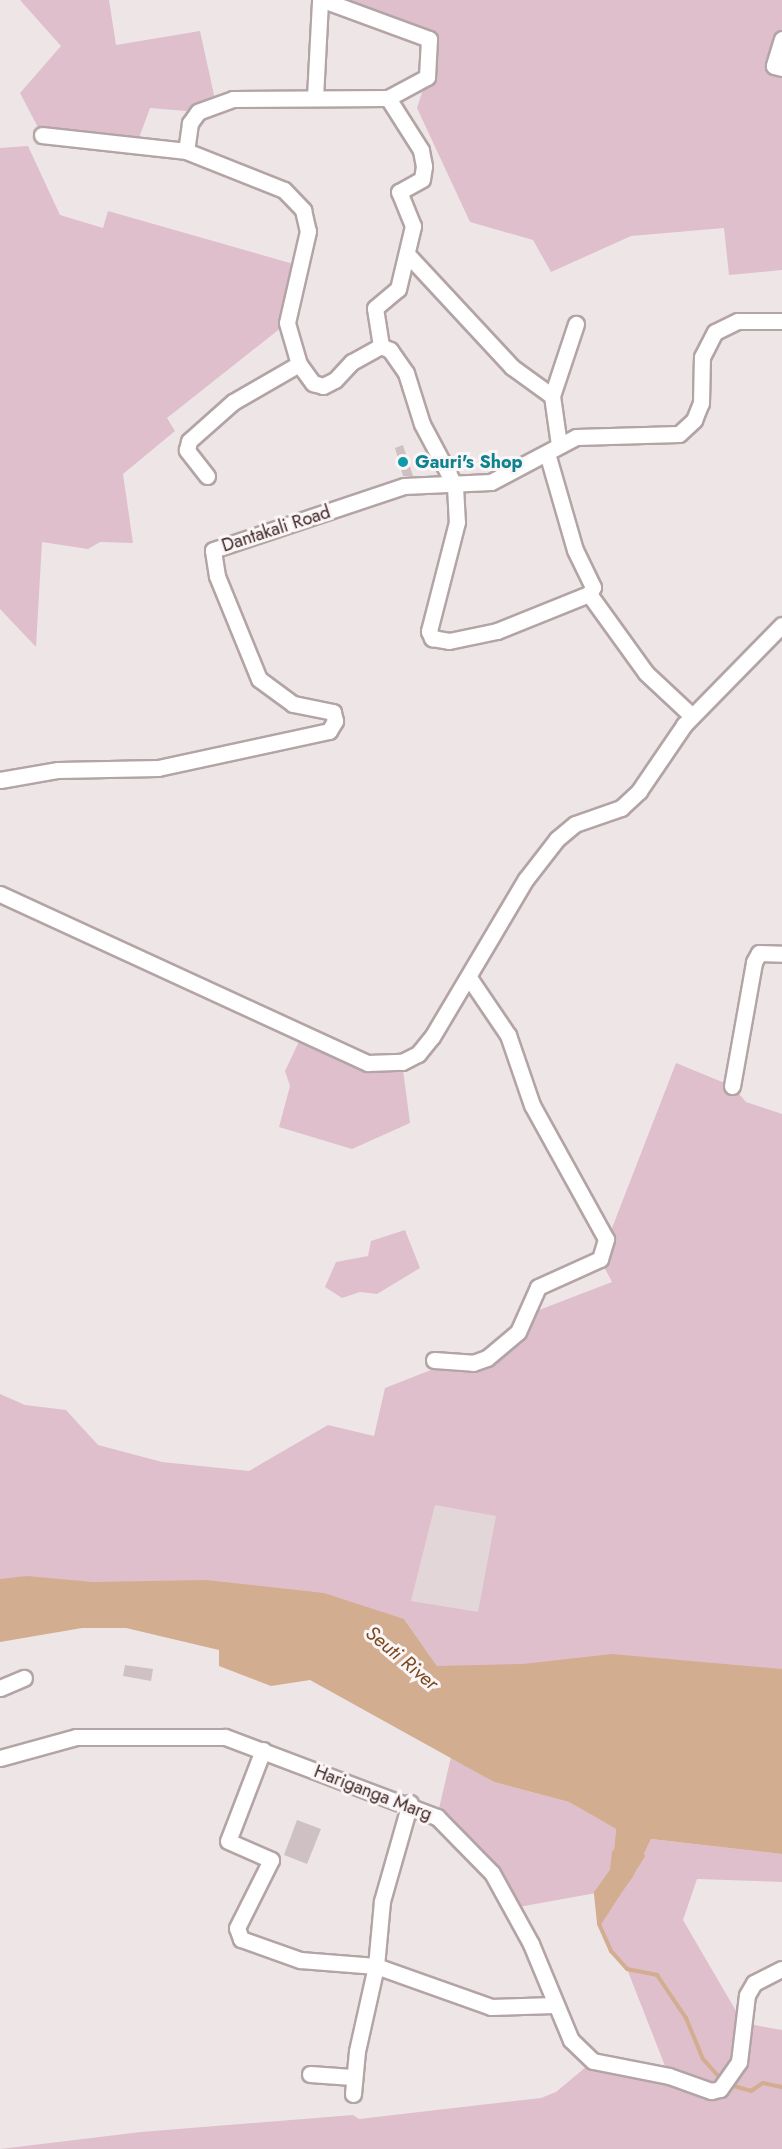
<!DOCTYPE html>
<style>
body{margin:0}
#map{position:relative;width:782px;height:2149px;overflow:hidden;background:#eee5e7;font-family:Jost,sans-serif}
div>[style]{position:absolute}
.built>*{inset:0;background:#e2d6d8}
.green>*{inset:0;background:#dfbfcc}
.water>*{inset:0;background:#d2ad8f}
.stream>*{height:4px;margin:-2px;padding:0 2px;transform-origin:2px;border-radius:2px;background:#d2ad8f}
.building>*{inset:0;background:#cfc1c3}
.roads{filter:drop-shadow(2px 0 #b3a4a5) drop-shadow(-2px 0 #b3a4a5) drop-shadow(0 2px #b3a4a5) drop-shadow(0 -2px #b3a4a5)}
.minor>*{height:15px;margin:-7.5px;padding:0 7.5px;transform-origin:7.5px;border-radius:7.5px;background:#fff}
.dots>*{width:16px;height:16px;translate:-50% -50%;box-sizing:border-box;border:3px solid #faf6f7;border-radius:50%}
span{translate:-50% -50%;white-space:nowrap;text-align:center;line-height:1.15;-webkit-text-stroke:6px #faf6f7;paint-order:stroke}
.culture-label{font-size:18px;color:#0d838f;font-weight:700}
.left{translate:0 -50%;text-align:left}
.street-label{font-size:18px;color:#402524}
.water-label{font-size:20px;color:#7c4a1f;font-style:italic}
</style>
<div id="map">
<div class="built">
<i style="clip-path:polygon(435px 1504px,497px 1516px,478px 1613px,410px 1601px)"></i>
</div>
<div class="green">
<i style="clip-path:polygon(20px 0,109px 0,116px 45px,200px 31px,216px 104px,198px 112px,150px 108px,136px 146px,42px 135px,20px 93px,61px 46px)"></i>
<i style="clip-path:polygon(323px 0,782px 0,782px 270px,729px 275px,724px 228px,631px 236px,551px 272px,533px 240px,470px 222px,417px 108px,427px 77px,429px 39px)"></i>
<i style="clip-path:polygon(28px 146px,60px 215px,103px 228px,108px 211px,297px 265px,287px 323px,167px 418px,175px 431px,123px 474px,133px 543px,100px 542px,88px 549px,42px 542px,36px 647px,0 609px,0 148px)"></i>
<i style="clip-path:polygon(303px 1033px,368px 1063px,402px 1062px,410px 1123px,352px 1149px,279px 1127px,290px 1086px,285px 1071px)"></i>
<i style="clip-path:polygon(evenodd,676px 1063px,732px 1086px,746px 1102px,782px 1114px,782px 1669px,437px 1666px,404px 1619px,93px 1582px,0 1579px,0 1394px,25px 1405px,66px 1410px,98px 1445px,162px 1462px,249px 1471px,328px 1425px,374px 1436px,385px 1388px,436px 1368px,487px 1358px,526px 1315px,612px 1282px,600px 1259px,676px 1063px,435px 1505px,496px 1516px,478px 1612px,411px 1601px,435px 1505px)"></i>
<i style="clip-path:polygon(405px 1230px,420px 1268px,377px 1294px,360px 1292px,342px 1298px,325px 1287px,336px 1262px,368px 1256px,371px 1241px)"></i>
<i style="clip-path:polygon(451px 1757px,494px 1782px,569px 1802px,616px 1829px,612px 1870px,596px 1893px,513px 1908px,437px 1817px)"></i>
<i style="clip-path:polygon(651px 1839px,782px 1854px,782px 1882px,697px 1879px,683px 1920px,743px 2023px,782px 2030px,782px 2149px,0 2149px,141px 2132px,353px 2115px,359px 2119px,541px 2098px,556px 2092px,593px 2061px,669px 2076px,627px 1969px,611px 1951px,599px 1924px,633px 1877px)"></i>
</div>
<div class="water">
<i style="clip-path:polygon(27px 1576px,93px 1582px,206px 1580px,324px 1593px,404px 1619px,437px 1666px,523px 1664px,612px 1654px,782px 1669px,782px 1854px,651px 1839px,633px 1877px,599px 1924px,596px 1893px,612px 1870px,616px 1829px,569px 1802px,494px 1782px,310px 1680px,271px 1686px,219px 1666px,219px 1650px,126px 1628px,82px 1628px,0 1642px,0 1579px)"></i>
</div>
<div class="stream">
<i style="left:643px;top:1856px;width:81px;rotate:122.9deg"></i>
<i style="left:599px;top:1924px;width:30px;rotate:66deg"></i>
<i style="left:611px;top:1951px;width:24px;rotate:48deg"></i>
<i style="left:627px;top:1969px;width:31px;rotate:11deg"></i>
<i style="left:657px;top:1975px;width:52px;rotate:56deg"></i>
<i style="left:686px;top:2018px;width:44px;rotate:67.5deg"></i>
<i style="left:703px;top:2059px;width:27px;rotate:48deg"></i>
<i style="left:599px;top:1923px;width:30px;rotate:-96deg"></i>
<i style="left:596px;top:1893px;width:28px;rotate:-55deg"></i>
<i style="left:612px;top:1870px;width:18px;rotate:-84deg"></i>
<i style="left:727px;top:2084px;width:25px;rotate:16deg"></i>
<i style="left:751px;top:2091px;width:14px;rotate:-34deg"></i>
<i style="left:763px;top:2083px;width:19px;rotate:12deg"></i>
</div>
<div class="building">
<i style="clip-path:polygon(403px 445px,413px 476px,403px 476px,395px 448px)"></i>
<i style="clip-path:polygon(125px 1665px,153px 1669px,151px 1681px,123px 1676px)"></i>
<i style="clip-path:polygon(297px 1820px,321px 1829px,307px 1864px,284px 1855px)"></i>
</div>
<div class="roads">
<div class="minor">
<i style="left:323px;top:0;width:113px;rotate:20.2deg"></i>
<i style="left:429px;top:39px;width:38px;rotate:93deg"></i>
<i style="left:427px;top:77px;width:44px;rotate:151.7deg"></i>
<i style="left:388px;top:98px;width:155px;rotate:179.6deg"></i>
<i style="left:233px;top:99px;width:37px;rotate:160deg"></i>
<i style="left:198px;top:112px;width:14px;rotate:126deg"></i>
<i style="left:190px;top:123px;width:28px;rotate:98deg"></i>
<i style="left:186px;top:151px;width:105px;rotate:21.7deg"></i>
<i style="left:284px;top:190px;width:28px;rotate:46deg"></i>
<i style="left:303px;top:210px;width:22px;rotate:77deg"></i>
<i style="left:308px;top:231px;width:94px;rotate:102.9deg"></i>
<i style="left:287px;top:323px;width:43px;rotate:73.7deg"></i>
<i style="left:299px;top:364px;width:24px;rotate:54deg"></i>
<i style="left:313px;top:383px;width:10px;rotate:17deg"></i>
<i style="left:323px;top:386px;width:13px;rotate:-27deg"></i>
<i style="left:335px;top:380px;width:25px;rotate:-47deg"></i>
<i style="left:352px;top:362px;width:33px;rotate:-29deg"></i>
<i style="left:381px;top:346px;width:10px;rotate:24deg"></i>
<i style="left:390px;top:350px;width:28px;rotate:55deg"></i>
<i style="left:406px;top:373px;width:53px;rotate:72.6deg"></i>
<i style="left:422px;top:424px;width:70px;rotate:62deg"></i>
<i style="left:455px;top:486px;width:36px;rotate:87deg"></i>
<i style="left:457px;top:522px;width:113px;rotate:104.4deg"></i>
<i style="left:429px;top:631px;width:8px;rotate:67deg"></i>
<i style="left:432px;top:638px;width:17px;rotate:10deg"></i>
<i style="left:449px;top:641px;width:49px;rotate:-11.8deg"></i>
<i style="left:497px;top:631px;width:99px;rotate:-21.9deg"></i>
<i style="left:589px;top:594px;width:8px;rotate:-60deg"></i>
<i style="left:593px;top:587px;width:41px;rotate:-115.9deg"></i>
<i style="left:575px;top:550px;width:101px;rotate:-106.1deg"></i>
<i style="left:782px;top:39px;width:28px;rotate:107deg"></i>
<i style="left:774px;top:66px;width:8px;rotate:14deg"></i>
<i style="left:315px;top:97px;width:97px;rotate:-87deg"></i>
<i style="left:42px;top:135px;width:145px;rotate:6.3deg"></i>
<i style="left:408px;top:255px;width:153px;rotate:47.1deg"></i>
<i style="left:512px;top:367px;width:49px;rotate:35.9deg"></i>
<i style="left:381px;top:346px;width:38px;rotate:-99deg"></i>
<i style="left:375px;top:308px;width:30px;rotate:-40deg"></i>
<i style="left:398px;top:289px;width:65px;rotate:-76.6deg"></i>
<i style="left:413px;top:226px;width:37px;rotate:-112deg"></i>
<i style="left:399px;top:192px;width:26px;rotate:-29deg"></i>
<i style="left:422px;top:179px;width:13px;rotate:-81deg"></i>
<i style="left:424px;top:166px;width:16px;rotate:-101deg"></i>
<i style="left:421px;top:150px;width:62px;rotate:-122.4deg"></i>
<i style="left:559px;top:445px;width:49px;rotate:-98.1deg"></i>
<i style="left:552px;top:396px;width:76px;rotate:-71.6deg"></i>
<i style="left:207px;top:476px;width:33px;rotate:-128deg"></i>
<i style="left:187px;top:450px;width:9px;rotate:-77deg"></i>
<i style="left:189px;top:441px;width:59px;rotate:-41.6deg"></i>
<i style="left:233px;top:402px;width:76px;rotate:-29.9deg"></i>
<i style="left:589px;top:594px;width:97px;rotate:54.2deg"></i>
<i style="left:646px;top:673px;width:63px;rotate:43.1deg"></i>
<i style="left:0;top:780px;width:59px;rotate:-9.8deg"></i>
<i style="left:58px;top:770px;width:100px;rotate:-1.1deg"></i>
<i style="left:158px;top:768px;width:175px;rotate:-12.2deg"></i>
<i style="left:329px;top:731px;width:12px;rotate:-59deg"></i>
<i style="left:335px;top:721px;width:9px;rotate:-103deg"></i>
<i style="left:333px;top:712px;width:41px;rotate:-168.7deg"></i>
<i style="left:293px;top:704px;width:42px;rotate:-143.7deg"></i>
<i style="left:259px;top:679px;width:111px;rotate:-112.2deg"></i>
<i style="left:217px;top:576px;width:26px;rotate:-99deg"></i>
<i style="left:213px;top:550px;width:201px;rotate:-18.5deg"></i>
<i style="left:404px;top:486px;width:87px;rotate:-2.6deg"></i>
<i style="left:491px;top:482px;width:96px;rotate:-27.9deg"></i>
<i style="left:576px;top:437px;width:103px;rotate:-1.7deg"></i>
<i style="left:679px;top:434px;width:21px;rotate:-43deg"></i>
<i style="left:694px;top:420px;width:18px;rotate:-68deg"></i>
<i style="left:701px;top:403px;width:46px;rotate:-88.8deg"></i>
<i style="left:702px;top:357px;width:28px;rotate:-63deg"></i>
<i style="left:715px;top:332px;width:25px;rotate:-26deg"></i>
<i style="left:738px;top:321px;width:44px"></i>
<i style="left:0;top:894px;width:405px;rotate:24.7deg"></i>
<i style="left:368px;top:1063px;width:34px;rotate:-2deg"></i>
<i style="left:402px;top:1062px;width:18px;rotate:-27deg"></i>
<i style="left:418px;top:1054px;width:22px;rotate:-51deg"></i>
<i style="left:432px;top:1037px;width:184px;rotate:-59.3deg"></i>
<i style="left:526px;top:879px;width:51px;rotate:-52.2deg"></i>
<i style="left:557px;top:839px;width:23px;rotate:-40deg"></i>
<i style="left:575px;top:824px;width:49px;rotate:-19.2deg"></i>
<i style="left:621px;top:808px;width:25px;rotate:-43deg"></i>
<i style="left:639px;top:791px;width:80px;rotate:-55.7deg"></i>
<i style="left:684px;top:725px;width:140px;rotate:-45.6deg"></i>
<i style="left:732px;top:1086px;width:126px;rotate:-79.9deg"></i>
<i style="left:754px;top:962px;width:10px;rotate:-61deg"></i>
<i style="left:759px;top:953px;width:23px;rotate:2deg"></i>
<i style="left:434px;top:1360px;width:39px;rotate:4deg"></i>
<i style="left:473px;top:1363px;width:15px;rotate:-20deg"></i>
<i style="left:487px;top:1358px;width:40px;rotate:-40deg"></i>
<i style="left:518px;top:1332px;width:49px;rotate:-66deg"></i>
<i style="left:538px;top:1287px;width:68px;rotate:-24.3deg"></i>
<i style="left:600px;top:1259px;width:21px;rotate:-73deg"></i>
<i style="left:606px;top:1239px;width:153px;rotate:-118.9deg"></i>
<i style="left:532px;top:1105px;width:74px;rotate:-108.9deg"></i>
<i style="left:508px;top:1035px;width:68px;rotate:-124.2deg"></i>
<i style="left:0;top:1688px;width:26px;rotate:-23deg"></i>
<i style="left:263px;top:1750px;width:97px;rotate:111deg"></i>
<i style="left:228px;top:1841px;width:47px;rotate:23.8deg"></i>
<i style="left:271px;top:1860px;width:76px;rotate:116.6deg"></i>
<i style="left:237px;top:1928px;width:12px;rotate:70deg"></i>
<i style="left:241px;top:1939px;width:63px;rotate:19.6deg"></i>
<i style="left:300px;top:1960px;width:76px;rotate:4.5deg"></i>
<i style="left:376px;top:1966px;width:122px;rotate:19.6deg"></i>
<i style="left:491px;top:2007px;width:63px;rotate:-1.8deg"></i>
<i style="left:0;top:1758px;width:79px;rotate:-15.4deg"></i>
<i style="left:76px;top:1737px;width:149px"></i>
<i style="left:225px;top:1737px;width:227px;rotate:20.7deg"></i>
<i style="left:437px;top:1817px;width:78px;rotate:45.5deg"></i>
<i style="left:492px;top:1873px;width:81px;rotate:61.2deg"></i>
<i style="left:531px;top:1944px;width:104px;rotate:67.4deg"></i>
<i style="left:571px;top:2040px;width:30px;rotate:44deg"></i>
<i style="left:593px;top:2061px;width:77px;rotate:11.2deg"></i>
<i style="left:669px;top:2076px;width:45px;rotate:19.7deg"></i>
<i style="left:711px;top:2091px;width:9px;rotate:-13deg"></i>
<i style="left:720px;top:2089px;width:33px;rotate:-55deg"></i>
<i style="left:739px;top:2062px;width:67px;rotate:-83.2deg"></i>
<i style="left:747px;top:1995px;width:14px;rotate:-60deg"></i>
<i style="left:754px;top:1983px;width:31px;rotate:-27deg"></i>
<i style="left:310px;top:2074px;width:42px;rotate:4.1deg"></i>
<i style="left:353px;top:2094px;width:43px;rotate:-84.7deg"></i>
<i style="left:357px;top:2051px;width:87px;rotate:-77.4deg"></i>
<i style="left:376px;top:1966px;width:65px;rotate:-84.7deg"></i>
<i style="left:382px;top:1901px;width:102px;rotate:-74.1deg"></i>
</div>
</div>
<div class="dots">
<i style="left:403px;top:462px;background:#0f9aa8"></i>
</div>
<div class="culture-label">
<span class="left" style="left:415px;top:462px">Gauri's Shop</span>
</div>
<div class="street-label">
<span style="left:276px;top:529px;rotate:-18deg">Dantakali Road</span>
<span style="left:373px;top:1793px;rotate:21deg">Hariganga Marg</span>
</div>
<div class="water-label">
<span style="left:402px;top:1658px;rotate:40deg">Seuti River</span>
</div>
</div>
